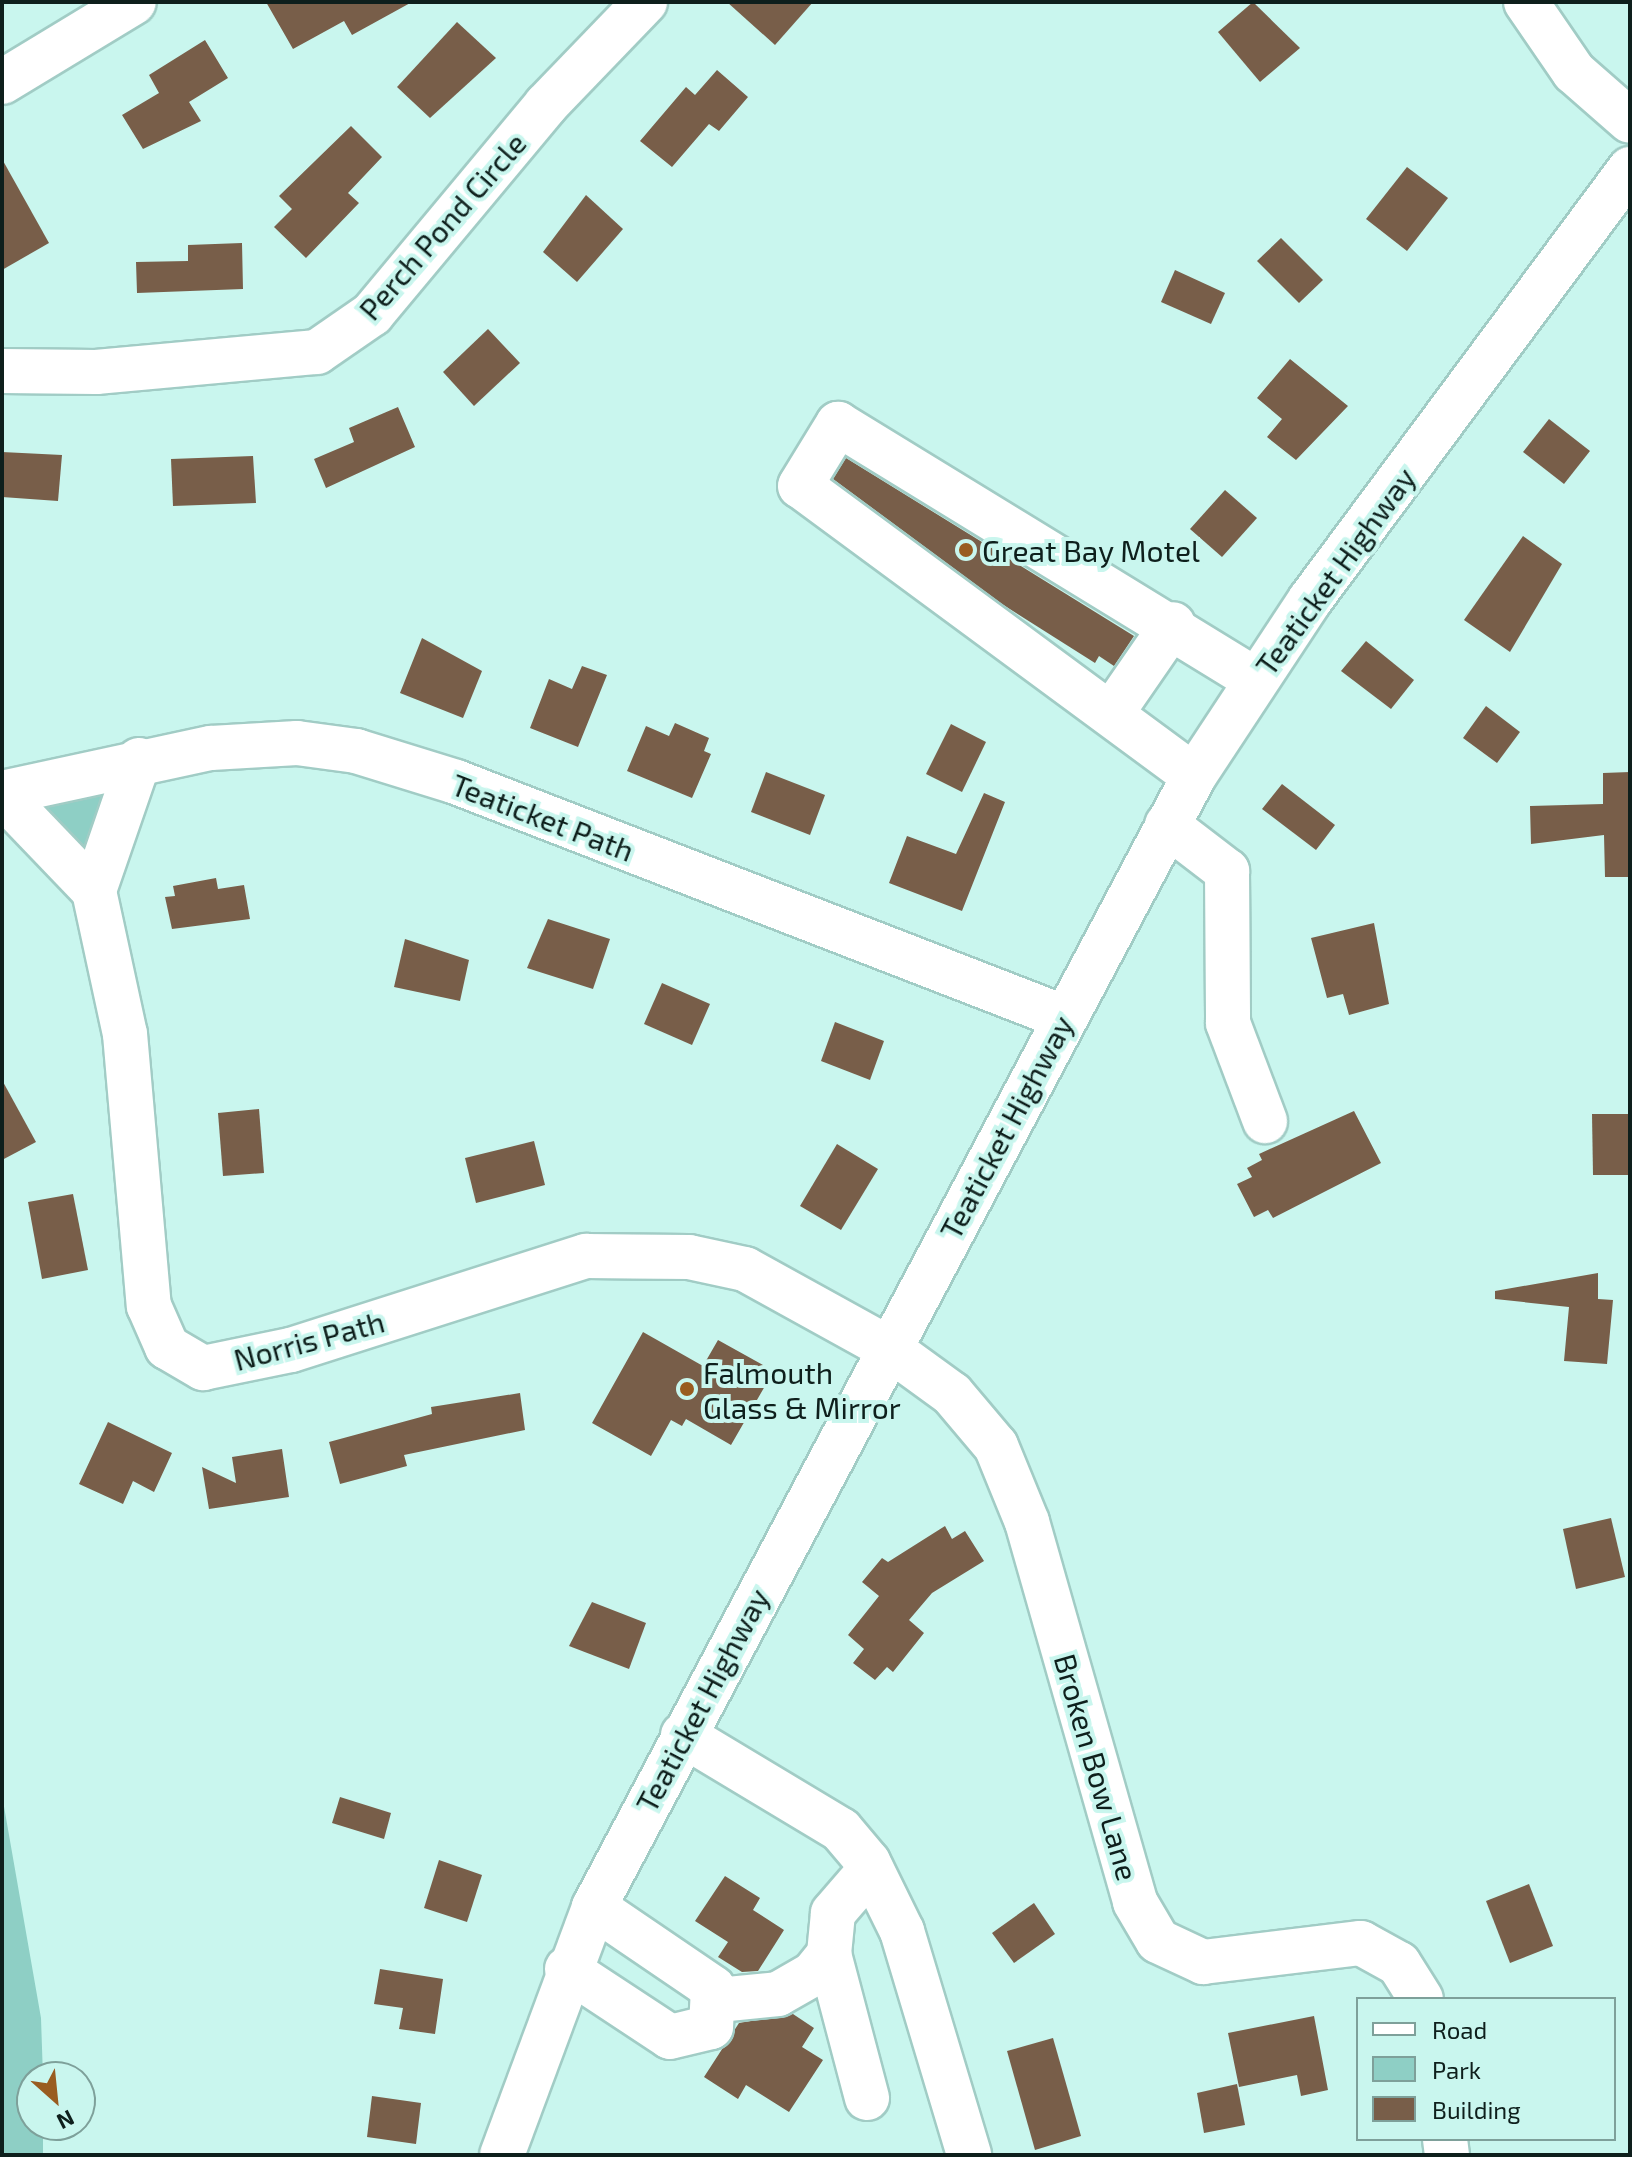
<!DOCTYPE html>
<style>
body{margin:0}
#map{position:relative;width:1632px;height:2157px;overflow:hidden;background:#c9f6ee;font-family:"Exo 2",sans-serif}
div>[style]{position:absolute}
.green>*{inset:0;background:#8ecfc5}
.building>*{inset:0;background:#785e49}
.roads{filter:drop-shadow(2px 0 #a1ccc5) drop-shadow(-2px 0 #a1ccc5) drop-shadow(0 2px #a1ccc5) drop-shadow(0 -2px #a1ccc5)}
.minor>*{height:44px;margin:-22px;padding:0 22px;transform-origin:22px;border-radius:22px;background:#fff}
.major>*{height:44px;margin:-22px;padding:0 22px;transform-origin:22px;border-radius:22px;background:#fff}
.dots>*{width:22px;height:22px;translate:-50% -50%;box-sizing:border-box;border:4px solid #c9f6ee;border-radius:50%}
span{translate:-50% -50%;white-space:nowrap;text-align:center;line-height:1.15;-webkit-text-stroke:8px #c9f6ee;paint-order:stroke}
.street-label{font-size:30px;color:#0e1f1c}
.poi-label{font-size:30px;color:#0e1f1c}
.left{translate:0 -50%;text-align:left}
.frame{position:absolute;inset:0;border:4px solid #0e1f1c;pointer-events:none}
.legend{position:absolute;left:1356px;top:1997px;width:260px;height:144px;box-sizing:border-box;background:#c9f6ee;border:2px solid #7ea09a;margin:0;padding:10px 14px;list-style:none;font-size:24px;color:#0e1f1c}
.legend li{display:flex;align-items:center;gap:16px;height:40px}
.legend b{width:40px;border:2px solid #7ea09a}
.north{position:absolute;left:16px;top:2061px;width:80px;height:80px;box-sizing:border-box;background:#c9f6ee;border:2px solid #7ea09a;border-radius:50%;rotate:153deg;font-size:22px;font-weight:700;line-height:32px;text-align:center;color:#0e1f1c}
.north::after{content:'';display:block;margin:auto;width:28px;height:36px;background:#995c20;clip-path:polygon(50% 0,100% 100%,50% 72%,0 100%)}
</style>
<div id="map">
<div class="green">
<i style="clip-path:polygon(105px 791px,91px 867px,38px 805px)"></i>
<i style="clip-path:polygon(2px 1795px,41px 2018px,43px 2077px,32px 2077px,32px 2125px,43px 2125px,43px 2155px,2px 2155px)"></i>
</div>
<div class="building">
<i style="clip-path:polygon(266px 2px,412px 2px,352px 35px,344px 21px,293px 49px)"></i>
<i style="clip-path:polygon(727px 2px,813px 2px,775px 45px)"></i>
<i style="clip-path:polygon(1253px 2px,1300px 48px,1260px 82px,1218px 32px)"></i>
<i style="clip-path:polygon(457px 22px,496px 58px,430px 118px,397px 87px)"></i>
<i style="clip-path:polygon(205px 40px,228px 78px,189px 102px,201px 121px,143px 149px,122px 115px,159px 93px,149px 75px)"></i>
<i style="clip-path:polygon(717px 70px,748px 97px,719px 131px,709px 124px,672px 167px,640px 141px,686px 87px,695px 95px)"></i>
<i style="clip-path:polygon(351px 126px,382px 157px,348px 193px,359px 203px,306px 258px,274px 227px,292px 209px,279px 196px)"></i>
<i style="clip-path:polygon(2px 159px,49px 243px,2px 270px)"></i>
<i style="clip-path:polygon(1407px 167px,1448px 198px,1407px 251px,1366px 219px)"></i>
<i style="clip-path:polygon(586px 195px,623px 229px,577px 282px,543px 252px)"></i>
<i style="clip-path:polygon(1281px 238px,1323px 280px,1299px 303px,1257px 261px)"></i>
<i style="clip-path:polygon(242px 243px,243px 289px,137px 293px,136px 262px,188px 261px,188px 245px)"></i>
<i style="clip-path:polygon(1175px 270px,1225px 293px,1211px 324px,1161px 302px)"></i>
<i style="clip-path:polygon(488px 329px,520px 363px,474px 406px,443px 372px)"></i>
<i style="clip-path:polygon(1290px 359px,1348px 406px,1296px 460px,1267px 437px,1282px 419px,1257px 398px)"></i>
<i style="clip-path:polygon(398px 407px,415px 447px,326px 488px,314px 459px,354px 442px,349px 428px)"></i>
<i style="clip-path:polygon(1549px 419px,1590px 451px,1564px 484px,1523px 452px)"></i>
<i style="clip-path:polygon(2px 452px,62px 455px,58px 501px,2px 497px)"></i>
<i style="clip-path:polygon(253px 456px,256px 503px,173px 506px,171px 459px)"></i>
<i style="clip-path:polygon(846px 458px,1134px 636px,1114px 666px,1099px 656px,1095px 663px,1002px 604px,833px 479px)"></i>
<i style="clip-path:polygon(1225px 490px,1257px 518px,1222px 557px,1190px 529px)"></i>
<i style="clip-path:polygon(1523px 536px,1562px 564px,1510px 652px,1464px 620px)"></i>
<i style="clip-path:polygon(422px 638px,482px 671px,463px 718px,400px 693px)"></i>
<i style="clip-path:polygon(1366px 641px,1414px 680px,1391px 709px,1341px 671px)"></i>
<i style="clip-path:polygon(582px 666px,607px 675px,578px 747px,530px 728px,549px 679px,572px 689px)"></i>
<i style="clip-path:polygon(1486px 706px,1520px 732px,1497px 763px,1463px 738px)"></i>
<i style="clip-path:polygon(675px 723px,709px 738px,704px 751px,711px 754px,692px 798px,627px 771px,646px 726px,669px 736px)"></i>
<i style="clip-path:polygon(951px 724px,986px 742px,962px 792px,926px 774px)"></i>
<i style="clip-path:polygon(766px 772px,825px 795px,810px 835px,751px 812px)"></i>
<i style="clip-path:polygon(1630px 772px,1630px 877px,1605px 877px,1604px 835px,1531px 844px,1530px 806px,1603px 804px,1603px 773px)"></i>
<i style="clip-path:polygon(1282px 784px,1335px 825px,1316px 850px,1262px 809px)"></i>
<i style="clip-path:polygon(984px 793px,1005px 802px,962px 911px,889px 883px,907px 836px,956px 854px)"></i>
<i style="clip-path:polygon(216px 878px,218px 889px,244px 885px,250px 919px,172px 929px,165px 897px,175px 896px,173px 886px)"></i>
<i style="clip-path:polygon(548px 919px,610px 939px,593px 989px,527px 968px)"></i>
<i style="clip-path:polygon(1374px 923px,1389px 1004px,1349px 1015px,1343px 994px,1327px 998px,1311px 938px)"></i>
<i style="clip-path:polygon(405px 939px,469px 960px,460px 1001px,394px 987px)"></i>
<i style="clip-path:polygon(662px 983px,710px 1004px,692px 1045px,644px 1024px)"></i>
<i style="clip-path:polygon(835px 1022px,884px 1041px,870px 1080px,821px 1061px)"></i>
<i style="clip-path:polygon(2px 1080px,36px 1142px,2px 1160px)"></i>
<i style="clip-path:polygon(259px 1109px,264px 1173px,223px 1176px,218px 1113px)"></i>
<i style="clip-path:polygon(1354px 1111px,1381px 1163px,1273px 1218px,1268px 1210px,1254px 1217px,1237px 1184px,1252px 1177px,1247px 1168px,1262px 1160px,1259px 1154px)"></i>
<i style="clip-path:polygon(1592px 1114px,1630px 1114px,1630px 1175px,1593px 1175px)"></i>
<i style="clip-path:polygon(534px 1141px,545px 1185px,476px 1203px,465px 1158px)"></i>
<i style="clip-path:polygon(837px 1144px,878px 1169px,841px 1230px,800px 1206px)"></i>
<i style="clip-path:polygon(73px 1194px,88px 1270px,42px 1279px,28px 1202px)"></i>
<i style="clip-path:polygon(1598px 1273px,1598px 1299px,1613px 1300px,1607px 1364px,1564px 1361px,1569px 1307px,1495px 1299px,1495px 1291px)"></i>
<i style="clip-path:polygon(643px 1332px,703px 1366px,718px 1340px,763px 1365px,759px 1373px,769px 1379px,731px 1445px,686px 1419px,682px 1426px,671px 1420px,651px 1456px,592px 1423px)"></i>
<i style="clip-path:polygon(520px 1393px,525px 1430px,404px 1455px,407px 1466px,340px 1484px,329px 1442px,432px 1414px,431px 1407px)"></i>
<i style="clip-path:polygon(108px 1422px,172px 1453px,154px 1492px,133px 1481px,123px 1504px,79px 1484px)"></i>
<i style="clip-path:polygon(282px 1449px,289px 1497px,209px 1509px,202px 1467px,236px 1483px,232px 1457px)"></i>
<i style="clip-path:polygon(1611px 1518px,1625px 1577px,1576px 1589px,1563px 1529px)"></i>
<i style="clip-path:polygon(945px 1526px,952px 1539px,965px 1531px,984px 1561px,932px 1593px,909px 1620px,924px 1633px,893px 1672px,887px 1667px,875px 1680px,853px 1663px,864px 1649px,848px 1635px,879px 1596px,862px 1582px,882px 1558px,888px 1562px)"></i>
<i style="clip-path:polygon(592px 1602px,646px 1623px,629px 1669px,569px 1646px)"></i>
<i style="clip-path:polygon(340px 1797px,391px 1813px,384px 1839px,332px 1823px)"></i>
<i style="clip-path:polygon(439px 1860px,482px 1875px,467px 1922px,424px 1908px)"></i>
<i style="clip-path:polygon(725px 1876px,760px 1898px,753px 1910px,784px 1930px,758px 1971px,742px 1972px,718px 1957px,728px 1942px,695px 1921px)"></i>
<i style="clip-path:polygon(1529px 1884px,1553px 1946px,1510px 1963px,1486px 1901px)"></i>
<i style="clip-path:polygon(1034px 1903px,1055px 1934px,1014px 1963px,992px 1933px)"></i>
<i style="clip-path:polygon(380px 1969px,443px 1979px,435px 2034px,399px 2029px,403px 2008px,374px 2004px)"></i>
<i style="clip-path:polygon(793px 2014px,814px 2028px,802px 2047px,823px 2060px,789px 2112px,746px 2085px,738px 2099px,704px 2077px,739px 2023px)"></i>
<i style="clip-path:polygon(1314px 2016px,1328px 2090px,1301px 2096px,1297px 2075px,1239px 2087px,1228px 2033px)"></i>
<i style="clip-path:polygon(1053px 2038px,1081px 2136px,1035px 2150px,1007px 2051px)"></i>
<i style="clip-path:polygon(1237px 2084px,1245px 2125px,1204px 2133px,1197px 2093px)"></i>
<i style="clip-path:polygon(372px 2096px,421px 2103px,416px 2144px,367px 2137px)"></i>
</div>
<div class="roads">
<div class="minor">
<i style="left:2px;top:82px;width:154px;rotate:-31.2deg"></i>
<i style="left:2px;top:371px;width:94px;rotate:0.6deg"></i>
<i style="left:96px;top:372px;width:222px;rotate:-5.2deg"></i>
<i style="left:317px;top:352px;width:67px;rotate:-34.6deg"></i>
<i style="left:372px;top:314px;width:272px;rotate:-50.2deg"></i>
<i style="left:546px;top:105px;width:143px;rotate:-46.1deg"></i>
<i style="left:1111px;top:714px;width:109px;rotate:-55.4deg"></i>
<i style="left:139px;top:760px;width:139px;rotate:109deg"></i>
<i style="left:94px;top:891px;width:146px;rotate:77.8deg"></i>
<i style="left:125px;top:1034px;width:273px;rotate:85deg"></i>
<i style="left:149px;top:1306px;width:45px;rotate:66.3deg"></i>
<i style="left:167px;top:1347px;width:42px;rotate:30.3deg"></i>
<i style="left:203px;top:1368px;width:90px;rotate:-11.6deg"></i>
<i style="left:291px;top:1350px;width:310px;rotate:-17.7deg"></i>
<i style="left:586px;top:1256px;width:103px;rotate:0.6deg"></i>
<i style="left:689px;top:1257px;width:57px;rotate:12.1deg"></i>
<i style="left:745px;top:1269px;width:166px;rotate:28.9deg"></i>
<i style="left:890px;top:1349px;width:77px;rotate:36deg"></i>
<i style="left:952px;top:1394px;width:68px;rotate:49.8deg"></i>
<i style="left:996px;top:1446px;width:82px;rotate:67.8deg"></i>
<i style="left:1027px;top:1522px;width:395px;rotate:74.1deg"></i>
<i style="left:1135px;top:1902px;width:45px;rotate:59.5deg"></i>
<i style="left:1158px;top:1941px;width:50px;rotate:25deg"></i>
<i style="left:1203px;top:1962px;width:159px;rotate:-6.9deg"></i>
<i style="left:1361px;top:1943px;width:43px;rotate:28.9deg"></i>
<i style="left:1399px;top:1964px;width:41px;rotate:57.8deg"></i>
<i style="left:1194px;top:776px;width:489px;rotate:-143.6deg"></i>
<i style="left:800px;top:486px;width:73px;rotate:-58.5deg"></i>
<i style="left:838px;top:424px;width:490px;rotate:31.5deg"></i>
<i style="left:2px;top:793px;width:214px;rotate:-12.2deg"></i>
<i style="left:211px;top:748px;width:86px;rotate:-3.3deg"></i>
<i style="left:297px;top:743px;width:60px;rotate:7.7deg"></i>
<i style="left:356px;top:751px;width:105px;rotate:17.2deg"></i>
<i style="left:456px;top:782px;width:651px;rotate:21.16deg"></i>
<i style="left:2px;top:795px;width:133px;rotate:46.2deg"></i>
<i style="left:1167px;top:825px;width:76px;rotate:37.5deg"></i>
<i style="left:1227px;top:871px;width:152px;rotate:89.6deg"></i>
<i style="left:1228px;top:1023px;width:105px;rotate:69.3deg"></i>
<i style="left:683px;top:1735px;width:184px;rotate:31deg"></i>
<i style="left:841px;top:1830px;width:42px;rotate:49.8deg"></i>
<i style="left:868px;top:1862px;width:77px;rotate:63.8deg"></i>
<i style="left:902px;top:1931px;width:234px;rotate:73.3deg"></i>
<i style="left:829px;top:1954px;width:149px;rotate:75.2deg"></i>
<i style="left:567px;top:1969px;width:123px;rotate:33.4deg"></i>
<i style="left:670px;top:2037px;width:42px;rotate:-13.7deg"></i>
<i style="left:711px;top:2027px;width:39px;rotate:-87deg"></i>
<i style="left:713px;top:1988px;width:144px;rotate:-145.8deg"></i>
<i style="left:718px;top:2000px;width:60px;rotate:-5.7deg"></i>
<i style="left:778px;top:1994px;width:40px;rotate:-29.7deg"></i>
<i style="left:813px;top:1974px;width:26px;rotate:-51deg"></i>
<i style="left:829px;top:1954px;width:41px;rotate:-84.4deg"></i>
<i style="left:833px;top:1913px;width:58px;rotate:-49.2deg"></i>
<i style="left:1445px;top:2139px;width:16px;rotate:83deg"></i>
</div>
<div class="major">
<i style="left:1526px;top:2px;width:85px;rotate:55.6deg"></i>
<i style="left:1574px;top:72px;width:74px;rotate:41.2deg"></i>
<i style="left:502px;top:2155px;width:265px;rotate:-69.6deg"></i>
<i style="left:594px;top:1907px;width:1280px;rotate:-62.05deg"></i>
<i style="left:1194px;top:776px;width:211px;rotate:-56.6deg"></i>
<i style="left:1310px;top:600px;width:537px;rotate:-53.41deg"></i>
</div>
</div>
<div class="dots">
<i style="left:966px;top:550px;background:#995c20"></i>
<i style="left:687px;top:1389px;background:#995c20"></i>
</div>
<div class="street-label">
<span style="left:442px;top:226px;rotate:-49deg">Perch Pond Circle</span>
<span style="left:1335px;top:571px;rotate:-54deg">Teaticket Highway</span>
<span style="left:543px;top:817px;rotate:21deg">Teaticket Path</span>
<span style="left:1006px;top:1127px;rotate:-62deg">Teaticket Highway</span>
<span style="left:309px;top:1340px;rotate:-15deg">Norris Path</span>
<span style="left:702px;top:1700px;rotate:-62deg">Teaticket Highway</span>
<span style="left:1097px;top:1767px;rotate:74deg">Broken Bow Lane</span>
</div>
<div class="poi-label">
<span class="left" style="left:982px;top:550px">Great Bay Motel</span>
<span class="left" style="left:703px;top:1389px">Falmouth<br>Glass &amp; Mirror</span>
</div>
<div class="frame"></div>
<ul class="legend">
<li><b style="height:10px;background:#fff"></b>Road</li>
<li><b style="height:22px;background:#8ecfc5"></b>Park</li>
<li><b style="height:22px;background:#785e49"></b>Building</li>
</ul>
<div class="north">N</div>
</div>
